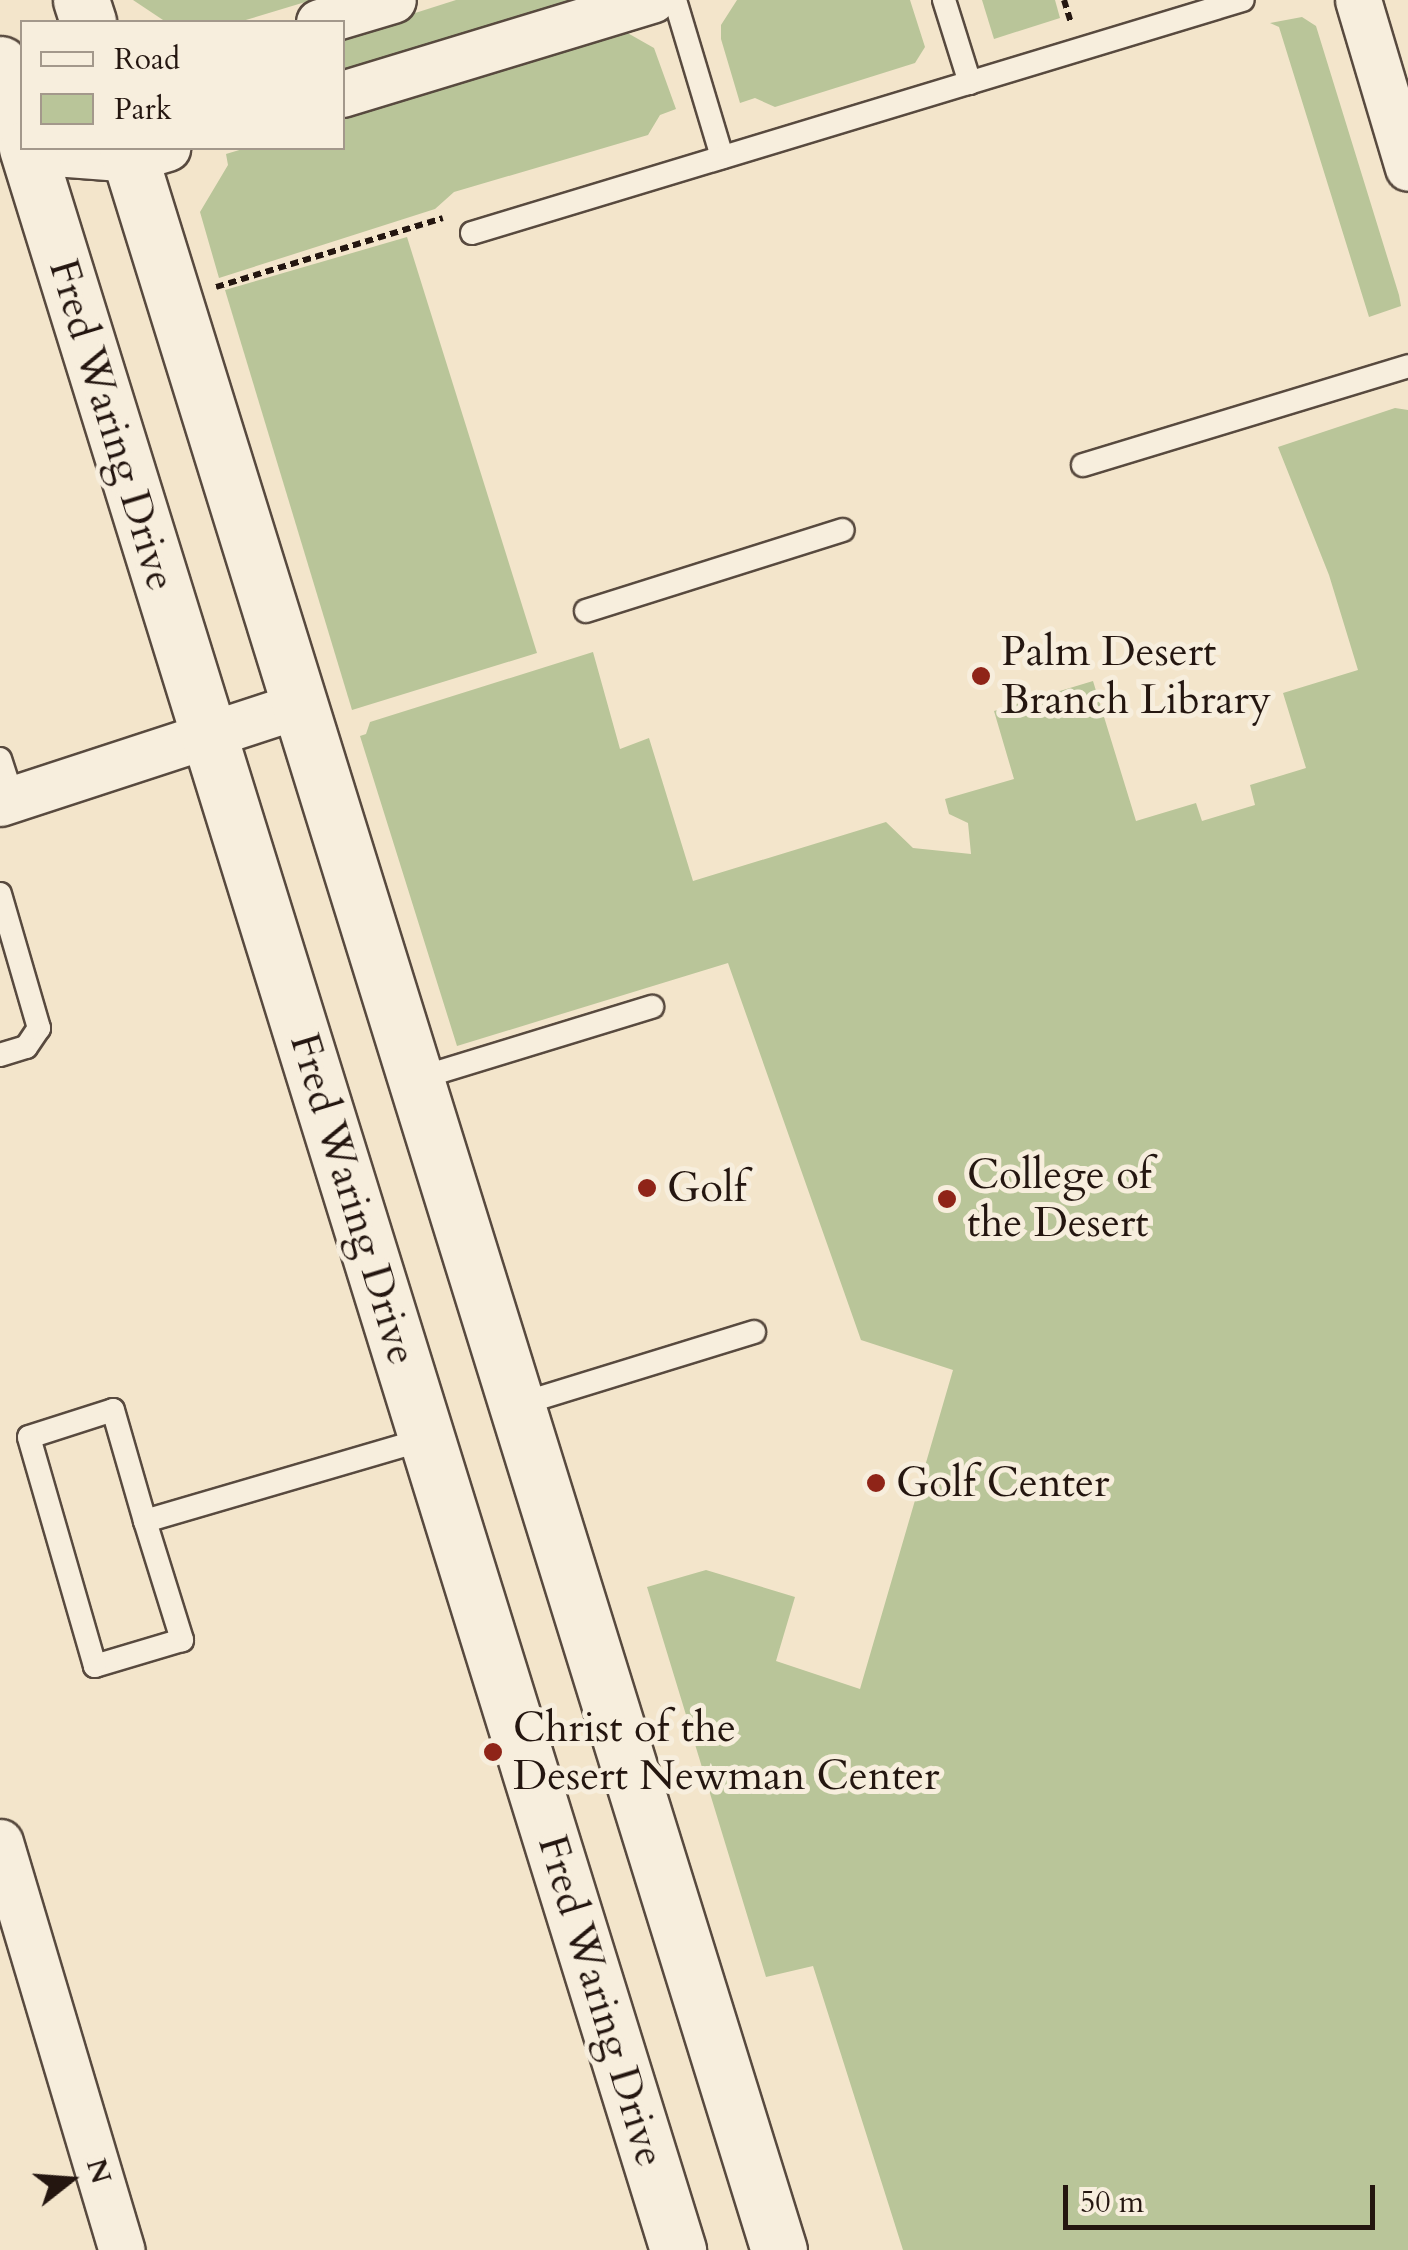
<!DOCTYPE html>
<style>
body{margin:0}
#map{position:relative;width:1408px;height:2250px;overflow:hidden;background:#f3e5cb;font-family:Cardo,serif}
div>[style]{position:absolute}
.green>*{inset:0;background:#b9c599}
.path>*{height:6px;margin-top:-3px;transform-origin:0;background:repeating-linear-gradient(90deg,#241610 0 8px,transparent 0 13px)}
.roads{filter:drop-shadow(2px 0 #584a3f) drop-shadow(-2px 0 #584a3f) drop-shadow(0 2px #584a3f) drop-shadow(0 -2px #584a3f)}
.service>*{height:22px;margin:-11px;padding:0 11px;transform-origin:11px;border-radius:11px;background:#f7eedd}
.minor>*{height:45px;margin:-22.5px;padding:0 22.5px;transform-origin:22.5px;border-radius:22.5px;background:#f7eedd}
.secondary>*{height:55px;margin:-27.5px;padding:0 27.5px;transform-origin:27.5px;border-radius:27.5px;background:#f7eedd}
.dots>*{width:28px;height:28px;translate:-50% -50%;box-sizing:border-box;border:5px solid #f7eedd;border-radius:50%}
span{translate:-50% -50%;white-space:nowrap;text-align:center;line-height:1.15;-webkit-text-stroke:10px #f7eedd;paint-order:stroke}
.street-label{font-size:42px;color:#241610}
.poi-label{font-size:42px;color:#241610}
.left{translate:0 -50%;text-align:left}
.legend{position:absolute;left:20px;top:20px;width:325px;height:130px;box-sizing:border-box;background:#f7eedd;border:2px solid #a3988b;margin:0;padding:12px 18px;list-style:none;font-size:30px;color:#241610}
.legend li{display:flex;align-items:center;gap:20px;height:50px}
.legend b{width:50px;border:2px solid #a3988b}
.north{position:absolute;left:20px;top:2130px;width:100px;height:100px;-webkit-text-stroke:8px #f7eedd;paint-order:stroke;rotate:73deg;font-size:28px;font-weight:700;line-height:40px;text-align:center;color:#241610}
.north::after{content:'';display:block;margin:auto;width:35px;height:45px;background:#241610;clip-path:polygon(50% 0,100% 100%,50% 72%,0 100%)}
.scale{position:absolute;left:1063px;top:2185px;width:312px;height:45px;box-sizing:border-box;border:5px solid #241610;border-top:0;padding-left:12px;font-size:30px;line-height:35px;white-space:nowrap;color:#241610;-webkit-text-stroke:8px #f7eedd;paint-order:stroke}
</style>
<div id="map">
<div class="green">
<i style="clip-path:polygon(133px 0,312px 0,239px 22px,166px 22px)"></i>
<i style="clip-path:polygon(456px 0,583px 0,343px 74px,343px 36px)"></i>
<i style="clip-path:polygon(737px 0,910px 0,925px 47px,915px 63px,775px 107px,755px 98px,740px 103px,721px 39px,721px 25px)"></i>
<i style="clip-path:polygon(982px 0,1055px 0,1060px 18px,994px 39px)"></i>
<i style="clip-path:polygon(1302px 17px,1316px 26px,1399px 295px,1401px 306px,1369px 317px,1279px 27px,1270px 23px)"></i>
<i style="clip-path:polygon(624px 31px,654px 48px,676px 109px,660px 115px,648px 135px,454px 192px,435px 209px,219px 278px,200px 212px,228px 165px,226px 154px,246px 148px,342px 148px,343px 117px)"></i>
<i style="clip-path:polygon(407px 237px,537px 653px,352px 710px,225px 290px)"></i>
<i style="clip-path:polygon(1395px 408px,1408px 410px,1408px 2250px,903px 2250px,813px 1966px,766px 1977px,647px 1587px,706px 1570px,795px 1597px,776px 1661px,860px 1689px,953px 1370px,861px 1340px,728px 963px,457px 1046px,360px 736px,366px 734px,370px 722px,593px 652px,620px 749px,649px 738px,693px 881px,886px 822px,913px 848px,971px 854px,968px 823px,949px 814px,945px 799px,1014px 779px,994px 711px,1093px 681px,1136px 821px,1196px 803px,1202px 821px,1255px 805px,1250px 785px,1306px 768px,1283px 693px,1358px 670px,1329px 575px,1278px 447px)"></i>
</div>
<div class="path">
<i style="left:1064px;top:0;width:24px;rotate:73deg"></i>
<i style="left:216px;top:287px;width:237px;rotate:-16.9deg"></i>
</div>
<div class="roads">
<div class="service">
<i style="left:675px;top:0;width:164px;rotate:73.3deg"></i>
<i style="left:944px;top:0;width:87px;rotate:72.6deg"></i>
<i style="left:472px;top:233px;width:805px;rotate:-16.82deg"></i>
<i style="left:1083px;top:465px;width:340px;rotate:-16.9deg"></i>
<i style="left:586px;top:611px;width:269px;rotate:-17.5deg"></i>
<i style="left:0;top:759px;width:42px;rotate:72deg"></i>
<i style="left:0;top:894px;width:140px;rotate:73.8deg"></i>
<i style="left:39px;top:1028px;width:23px;rotate:124deg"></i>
<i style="left:26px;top:1047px;width:27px;rotate:163deg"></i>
<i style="left:416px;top:1079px;width:247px;rotate:-17deg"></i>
<i style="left:517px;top:1405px;width:248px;rotate:-17.1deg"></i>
<i style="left:145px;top:1521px;width:125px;rotate:72.7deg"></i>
<i style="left:182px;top:1640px;width:91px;rotate:163.4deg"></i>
<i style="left:95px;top:1666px;width:238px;rotate:-106.1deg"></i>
<i style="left:29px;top:1437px;width:88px;rotate:-17.8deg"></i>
<i style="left:113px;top:1410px;width:116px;rotate:73.9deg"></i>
<i style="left:145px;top:1521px;width:295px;rotate:-16.3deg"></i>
</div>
<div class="minor">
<i style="left:1358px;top:0;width:175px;rotate:73.4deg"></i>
<i style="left:319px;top:22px;width:77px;rotate:-16.6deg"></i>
<i style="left:342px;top:94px;width:324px;rotate:-16.9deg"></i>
<i style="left:28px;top:151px;width:103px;rotate:4.4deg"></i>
<i style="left:131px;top:159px;width:38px;rotate:-17deg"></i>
<i style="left:0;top:803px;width:316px;rotate:-18.1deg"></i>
<i style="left:0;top:1842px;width:426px;rotate:73.4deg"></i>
</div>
<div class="secondary">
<i style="left:81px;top:0;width:23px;rotate:72deg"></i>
<i style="left:0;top:64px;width:74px;rotate:72.8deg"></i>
<i style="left:27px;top:148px;width:2201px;rotate:72.79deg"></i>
<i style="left:127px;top:148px;width:2201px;rotate:72.77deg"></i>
</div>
</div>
<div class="dots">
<i style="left:981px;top:676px;background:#8f2418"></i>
<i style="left:647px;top:1188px;background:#8f2418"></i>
<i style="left:947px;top:1199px;background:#8f2418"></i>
<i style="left:876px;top:1483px;background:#8f2418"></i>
<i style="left:493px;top:1752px;background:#8f2418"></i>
</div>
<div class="street-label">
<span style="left:112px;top:425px;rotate:73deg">Fred Waring Drive</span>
<span style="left:353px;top:1199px;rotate:73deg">Fred Waring Drive</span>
<span style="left:601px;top:2001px;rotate:73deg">Fred Waring Drive</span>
</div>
<div class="poi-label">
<span class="left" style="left:1001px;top:676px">Palm Desert<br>Branch Library</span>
<span class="left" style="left:967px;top:1199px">College of<br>the Desert</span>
<span class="left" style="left:667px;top:1188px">Golf</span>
<span class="left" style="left:896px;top:1483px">Golf Center</span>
<span class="left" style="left:513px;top:1752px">Christ of the<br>Desert Newman Center</span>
</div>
<ul class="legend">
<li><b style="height:12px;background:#f7eedd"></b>Road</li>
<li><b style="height:28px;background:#b9c599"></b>Park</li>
</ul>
<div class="north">N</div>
<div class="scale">50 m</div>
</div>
